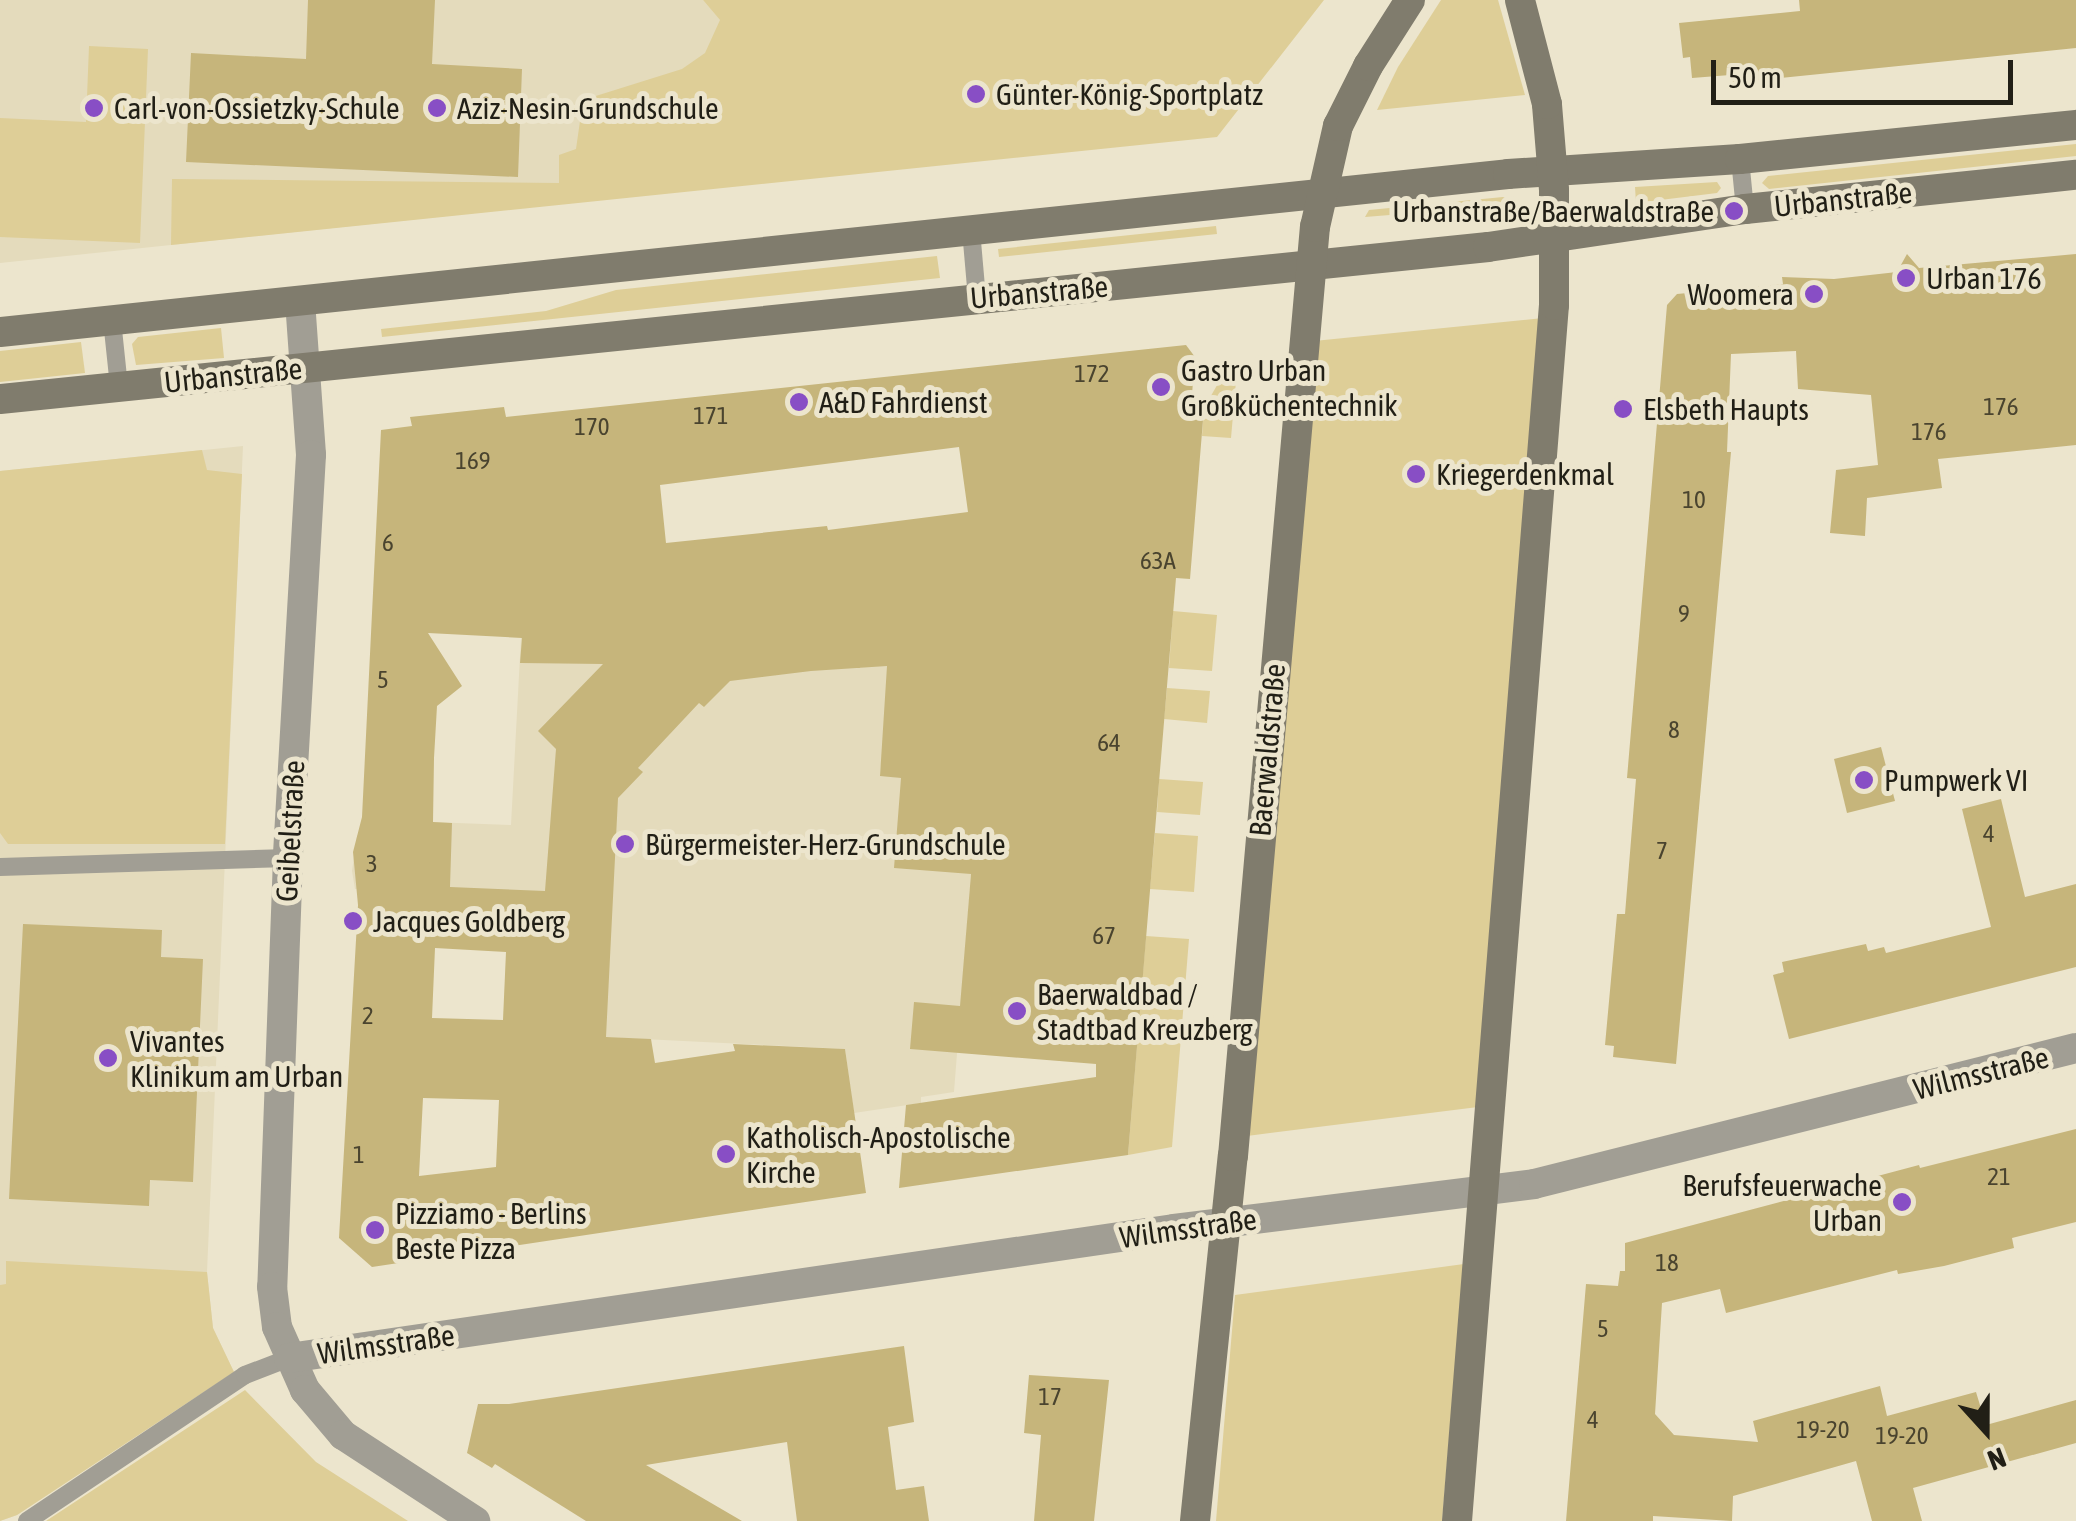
<!DOCTYPE html>
<meta charset="utf-8">
<style>
body{margin:0}
#map{position:relative;width:2076px;height:1521px;overflow:hidden;background:#ece5cd;font-family:"Asap Condensed",sans-serif}
div>[style]{position:absolute}
.built>*{inset:0;background:#e4dbbc}
.green>*{inset:0;background:#dece97}
.building>*{inset:0;background:#c6b57b}
.lane>*{height:18px;margin:-9px;padding:0 9px;transform-origin:9px;border-radius:9px;background:#a19e94}
.street>*{height:30px;margin:-15px;padding:0 15px;transform-origin:15px;border-radius:15px;background:#a19e94}
.secondary>*{height:30px;margin:-15px;padding:0 15px;transform-origin:15px;border-radius:15px;background:#807c6d}
.dots>*{width:28px;height:28px;translate:-50% -50%;box-sizing:border-box;border:5px solid #ece5cd;border-radius:50%}
span{translate:-50% -50%;white-space:nowrap;text-align:center;line-height:1.15;-webkit-text-stroke:10px #ece5cd;paint-order:stroke}
.number-label{font-size:25px;color:#4a442f}
.number-label span{-webkit-text-stroke-width:0}
.poi-label{font-size:30px;color:#211f16}
.left{translate:0 -50%;text-align:left}
.right{translate:-100% -50%;text-align:right}
.street-label{font-size:30px;color:#211f16}
.north{position:absolute;left:1936px;top:1381px;width:100px;height:100px;-webkit-text-stroke:8px #ece5cd;paint-order:stroke;rotate:159deg;font-size:28px;font-weight:700;line-height:40px;text-align:center;color:#211f16}
.north::after{content:'';display:block;margin:auto;width:35px;height:45px;background:#211f16;clip-path:polygon(50% 0,100% 100%,50% 72%,0 100%)}
.scale{position:absolute;left:1711px;top:60px;width:302px;height:45px;box-sizing:border-box;border:5px solid #211f16;border-top:0;padding-left:12px;font-size:30px;line-height:35px;white-space:nowrap;color:#211f16;-webkit-text-stroke:8px #ece5cd;paint-order:stroke}
</style>
<div id="map">
<div class="built">
<i style="clip-path:polygon(0 0,703px 0,741px 44px,579px 202px,0 263px)"></i>
<i style="clip-path:polygon(243px 446px,207px 1272px,213px 1328px,234px 1372px,17px 1515px,0 1521px,0 471px)"></i>
<i style="clip-path:polygon(902px 557px,880px 775px,901px 778px,971px 874px,954px 1092px,921px 1097px,921px 1103px,854px 1113px,845px 1049px,503px 1032px,508px 912px,358px 905px,359px 889px,355px 889px,352px 871px,357px 835px,430px 822px,511px 825px,521px 638px,564px 593px)"></i>
</div>
<div class="green">
<i style="clip-path:polygon(703px 0,1324px 0,1217px 137px,171px 245px,172px 179px,559px 183px,559px 155px,576px 149px,583px 100px,682px 69px,705px 53px,720px 20px)"></i>
<i style="clip-path:polygon(1441px 0,1498px 0,1525px 95px,1377px 110px,1398px 67px)"></i>
<i style="clip-path:polygon(89px 46px,148px 49px,140px 243px,0 237px,0 118px,86px 122px)"></i>
<i style="clip-path:polygon(2076px 144px,2076px 156px,1769px 189px,1762px 183px,1768px 176px)"></i>
<i style="clip-path:polygon(1717px 182px,1721px 188px,1717px 193px,1636px 203px,1635px 187px)"></i>
<i style="clip-path:polygon(1503px 197px,1509px 200px,1502px 206px,1365px 217px,1369px 210px)"></i>
<i style="clip-path:polygon(1216px 226px,1217px 234px,999px 257px,998px 249px)"></i>
<i style="clip-path:polygon(937px 256px,940px 278px,382px 337px,381px 329px,546px 311px,616px 290px)"></i>
<i style="clip-path:polygon(1543px 318px,1478px 1107px,1247px 1136px,1314px 341px)"></i>
<i style="clip-path:polygon(221px 328px,224px 358px,136px 365px,132px 344px,138px 337px)"></i>
<i style="clip-path:polygon(81px 342px,85px 373px,0 382px,0 351px)"></i>
<i style="clip-path:polygon(1220px 380px,1236px 381px,1231px 438px,1202px 436px,1204px 408px)"></i>
<i style="clip-path:polygon(202px 450px,207px 470px,242px 474px,225px 844px,8px 844px,0 833px,0 471px)"></i>
<i style="clip-path:polygon(1173px 611px,1217px 615px,1212px 671px,1169px 668px)"></i>
<i style="clip-path:polygon(1167px 688px,1210px 691px,1207px 723px,1164px 719px)"></i>
<i style="clip-path:polygon(1159px 779px,1203px 782px,1200px 815px,1157px 812px)"></i>
<i style="clip-path:polygon(1155px 833px,1198px 836px,1194px 892px,1150px 889px)"></i>
<i style="clip-path:polygon(1146px 936px,1189px 939px,1172px 1147px,1128px 1155px)"></i>
<i style="clip-path:polygon(6px 1261px,207px 1272px,213px 1328px,234px 1372px,17px 1515px,0 1521px,0 1285px,6px 1284px)"></i>
<i style="clip-path:polygon(1464px 1264px,1442px 1521px,1216px 1521px,1235px 1295px)"></i>
<i style="clip-path:polygon(245px 1390px,316px 1462px,408px 1521px,46px 1521px)"></i>
</div>
<div class="building">
<i style="clip-path:polygon(308px 0,435px 0,432px 64px,522px 69px,518px 177px,186px 162px,191px 53px,306px 59px)"></i>
<i style="clip-path:polygon(1799px 0,2076px 0,2076px 48px,1731px 83px,1730px 75px,1692px 78px,1690px 57px,1683px 58px,1679px 23px,1800px 11px)"></i>
<i style="clip-path:polygon(1907px 254px,1919px 268px,2076px 254px,2076px 445px,1938px 459px,1942px 488px,1867px 498px,1865px 536px,1830px 533px,1836px 470px,1878px 465px,1871px 395px,1798px 389px,1796px 351px,1731px 354px,1727px 452px,1731px 452px,1676px 1064px,1613px 1057px,1614px 1046px,1605px 1045px,1617px 914px,1625px 914px,1636px 779px,1627px 778px,1667px 305px,1677px 294px,1783px 284px,1782px 277px,1834px 279px,1897px 272px)"></i>
<i style="clip-path:polygon(evenodd,1186px 345px,1195px 357px,1191px 407px,1204px 408px,1190px 579px,1176px 578px,1128px 1155px,899px 1188px,906px 1105px,1096px 1077px,1096px 1064px,910px 1049px,914px 1002px,960px 1006px,971px 874px,894px 868px,901px 778px,880px 776px,887px 666px,811px 671px,730px 681px,704px 707px,699px 703px,638px 768px,643px 772px,618px 798px,606px 1037px,651px 1039px,655px 1063px,735px 1051px,733px 1044px,845px 1049px,866px 1193px,372px 1267px,339px 1238px,358px 905px,353px 852px,362px 817px,381px 430px,412px 426px,410px 417px,504px 407px,506px 417px,1186px 345px,959px 447px,968px 512px,828px 530px,827px 526px,666px 543px,660px 485px,959px 447px,1186px 345px,428px 633px,522px 638px,520px 663px,603px 664px,538px 731px,556px 749px,545px 891px,450px 887px,452px 823px,433px 822px,434px 758px,437px 706px,462px 686px,428px 633px,1186px 345px,435px 948px,506px 952px,503px 1020px,432px 1018px,435px 948px,1186px 345px,423px 1098px,499px 1100px,496px 1167px,419px 1176px,423px 1098px)"></i>
<i style="clip-path:polygon(1881px 747px,1895px 801px,1847px 813px,1834px 759px)"></i>
<i style="clip-path:polygon(2001px 799px,2025px 897px,2076px 884px,2076px 967px,1789px 1039px,1773px 975px,1784px 972px,1782px 962px,1866px 944px,1868px 951px,1884px 947px,1886px 953px,1991px 927px,1962px 809px)"></i>
<i style="clip-path:polygon(23px 924px,162px 930px,161px 957px,203px 959px,193px 1182px,150px 1180px,149px 1206px,9px 1199px)"></i>
<i style="clip-path:polygon(2076px 1129px,2076px 1222px,2012px 1238px,2014px 1248px,1944px 1266px,1898px 1274px,1897px 1270px,1726px 1313px,1720px 1289px,1662px 1303px,1655px 1414px,1674px 1435px,1758px 1442px,1753px 1421px,1880px 1386px,1887px 1416px,1976px 1392px,1986px 1425px,2076px 1400px,2076px 1443px,1913px 1488px,1922px 1521px,1872px 1521px,1856px 1461px,1733px 1496px,1732px 1521px,1653px 1516px,1653px 1521px,1566px 1521px,1586px 1284px,1618px 1286px,1620px 1271px,1625px 1271px,1625px 1243px,1919px 1165px,1920px 1168px)"></i>
<i style="clip-path:polygon(904px 1346px,914px 1422px,888px 1427px,896px 1490px,924px 1486px,929px 1521px,797px 1521px,787px 1442px,646px 1465px,742px 1521px,586px 1521px,495px 1464px,492px 1468px,467px 1453px,478px 1404px,509px 1404px)"></i>
<i style="clip-path:polygon(1029px 1375px,1109px 1380px,1094px 1521px,1034px 1521px,1041px 1435px,1024px 1433px)"></i>
</div>
<div class="lane">
<i style="left:1740px;top:159px;width:50px;rotate:84.3deg"></i>
<i style="left:971px;top:230px;width:68px;rotate:85deg"></i>
<i style="left:112px;top:320px;width:67px;rotate:84deg"></i>
<i style="left:0;top:867px;width:288px;rotate:-1.8deg"></i>
<i style="left:27px;top:1521px;width:262px;rotate:-33.8deg"></i>
<i style="left:245px;top:1375px;width:47px;rotate:-21.1deg"></i>
</div>
<div class="street">
<i style="left:300px;top:301px;width:154px;rotate:85.9deg"></i>
<i style="left:311px;top:455px;width:404px;rotate:93.3deg"></i>
<i style="left:288px;top:858px;width:429px;rotate:92.1deg"></i>
<i style="left:272px;top:1287px;width:40px;rotate:82.9deg"></i>
<i style="left:277px;top:1327px;width:69px;rotate:66deg"></i>
<i style="left:305px;top:1390px;width:59px;rotate:49.8deg"></i>
<i style="left:343px;top:1435px;width:158px;rotate:33.1deg"></i>
<i style="left:289px;top:1358px;width:894px;rotate:-8.29deg"></i>
<i style="left:1174px;top:1229px;width:363px;rotate:-7.1deg"></i>
<i style="left:1534px;top:1184px;width:559px;rotate:-14.09deg"></i>
</div>
<div class="secondary">
<i style="left:0;top:332px;width:1516px;rotate:-5.98deg"></i>
<i style="left:1508px;top:174px;width:232px;rotate:-3.7deg"></i>
<i style="left:1740px;top:159px;width:338px;rotate:-5.8deg"></i>
<i style="left:0;top:399px;width:1496px;rotate:-5.83deg"></i>
<i style="left:1488px;top:247px;width:260px;rotate:-8.4deg"></i>
<i style="left:1745px;top:209px;width:333px;rotate:-5.9deg"></i>
<i style="left:1195px;top:1521px;width:367px;rotate:-84.1deg"></i>
<i style="left:1233px;top:1156px;width:933px;rotate:-84.96deg"></i>
<i style="left:1315px;top:227px;width:104px;rotate:-77.2deg"></i>
<i style="left:1338px;top:126px;width:67px;rotate:-63.4deg"></i>
<i style="left:1368px;top:66px;width:78px;rotate:-57.5deg"></i>
<i style="left:1457px;top:1521px;width:1220px;rotate:-85.44deg"></i>
<i style="left:1554px;top:305px;width:115px;rotate:-90deg"></i>
<i style="left:1554px;top:190px;width:86px;rotate:-94.7deg"></i>
<i style="left:1547px;top:104px;width:107px;rotate:-104.6deg"></i>
</div>
<div class="dots">
<i style="left:976px;top:94px;background:#884ec5"></i>
<i style="left:94px;top:108px;background:#884ec5"></i>
<i style="left:437px;top:108px;background:#884ec5"></i>
<i style="left:1734px;top:211px;background:#884ec5"></i>
<i style="left:1906px;top:278px;background:#884ec5"></i>
<i style="left:1814px;top:294px;background:#884ec5"></i>
<i style="left:1161px;top:387px;background:#884ec5"></i>
<i style="left:799px;top:402px;background:#884ec5"></i>
<i style="left:1623px;top:409px;background:#884ec5"></i>
<i style="left:1416px;top:474px;background:#884ec5"></i>
<i style="left:1864px;top:780px;background:#884ec5"></i>
<i style="left:625px;top:844px;background:#884ec5"></i>
<i style="left:353px;top:921px;background:#884ec5"></i>
<i style="left:1017px;top:1011px;background:#884ec5"></i>
<i style="left:108px;top:1058px;background:#884ec5"></i>
<i style="left:726px;top:1154px;background:#884ec5"></i>
<i style="left:1902px;top:1202px;background:#884ec5"></i>
<i style="left:375px;top:1230px;background:#884ec5"></i>
</div>
<div class="number-label">
<span style="left:1092px;top:373px">172</span>
<span style="left:2001px;top:406px">176</span>
<span style="left:711px;top:415px">171</span>
<span style="left:592px;top:426px">170</span>
<span style="left:1929px;top:431px">176</span>
<span style="left:473px;top:460px">169</span>
<span style="left:1694px;top:499px">10</span>
<span style="left:388px;top:542px">6</span>
<span style="left:1158px;top:560px">63A</span>
<span style="left:1684px;top:613px">9</span>
<span style="left:383px;top:679px">5</span>
<span style="left:1674px;top:729px">8</span>
<span style="left:1109px;top:742px">64</span>
<span style="left:1989px;top:833px">4</span>
<span style="left:1662px;top:850px">7</span>
<span style="left:372px;top:863px">3</span>
<span style="left:1104px;top:935px">67</span>
<span style="left:368px;top:1015px">2</span>
<span style="left:359px;top:1154px">1</span>
<span style="left:1999px;top:1176px">21</span>
<span style="left:1667px;top:1262px">18</span>
<span style="left:1603px;top:1328px">5</span>
<span style="left:1050px;top:1396px">17</span>
<span style="left:1593px;top:1419px">4</span>
<span style="left:1823px;top:1429px">19-20</span>
<span style="left:1902px;top:1435px">19-20</span>
</div>
<div class="poi-label">
<span class="left" style="left:996px;top:94px">Günter-König-Sportplatz</span>
<span class="left" style="left:114px;top:108px">Carl-von-Ossietzky-Schule</span>
<span class="left" style="left:457px;top:108px">Aziz-Nesin-Grundschule</span>
<span class="right" style="left:1714px;top:211px">Urbanstraße/Baerwaldstraße</span>
<span class="left" style="left:1926px;top:278px">Urban 176</span>
<span class="right" style="left:1794px;top:294px">Woomera</span>
<span class="left" style="left:1181px;top:387px">Gastro Urban<br>Großküchentechnik</span>
<span class="left" style="left:819px;top:402px">A&amp;D Fahrdienst</span>
<span class="left" style="left:1643px;top:409px">Elsbeth Haupts</span>
<span class="left" style="left:1436px;top:474px">Kriegerdenkmal</span>
<span class="left" style="left:1884px;top:780px">Pumpwerk VI</span>
<span class="left" style="left:645px;top:844px">Bürgermeister-Herz-Grundschule</span>
<span class="left" style="left:373px;top:921px">Jacques Goldberg</span>
<span class="left" style="left:1037px;top:1011px">Baerwaldbad /<br>Stadtbad Kreuzberg</span>
<span class="left" style="left:130px;top:1058px">Vivantes<br>Klinikum am Urban</span>
<span class="left" style="left:746px;top:1154px">Katholisch-Apostolische<br>Kirche</span>
<span class="right" style="left:1882px;top:1202px">Berufsfeuerwache<br>Urban</span>
<span class="left" style="left:395px;top:1230px">Pizziamo - Berlins<br>Beste Pizza</span>
</div>
<div class="street-label">
<span style="left:1843px;top:199px;rotate:-6deg">Urbanstraße</span>
<span style="left:1039px;top:292px;rotate:-5deg">Urbanstraße</span>
<span style="left:233px;top:375px;rotate:-6deg">Urbanstraße</span>
<span style="left:1267px;top:750px;rotate:-85deg">Baerwaldstraße</span>
<span style="left:290px;top:831px;rotate:-87deg">Geibelstraße</span>
<span style="left:1981px;top:1073px;rotate:-14deg">Wilmsstraße</span>
<span style="left:1188px;top:1228px;rotate:-8deg">Wilmsstraße</span>
<span style="left:386px;top:1344px;rotate:-8deg">Wilmsstraße</span>
</div>
<div class="north">N</div>
<div class="scale">50 m</div>
</div>
